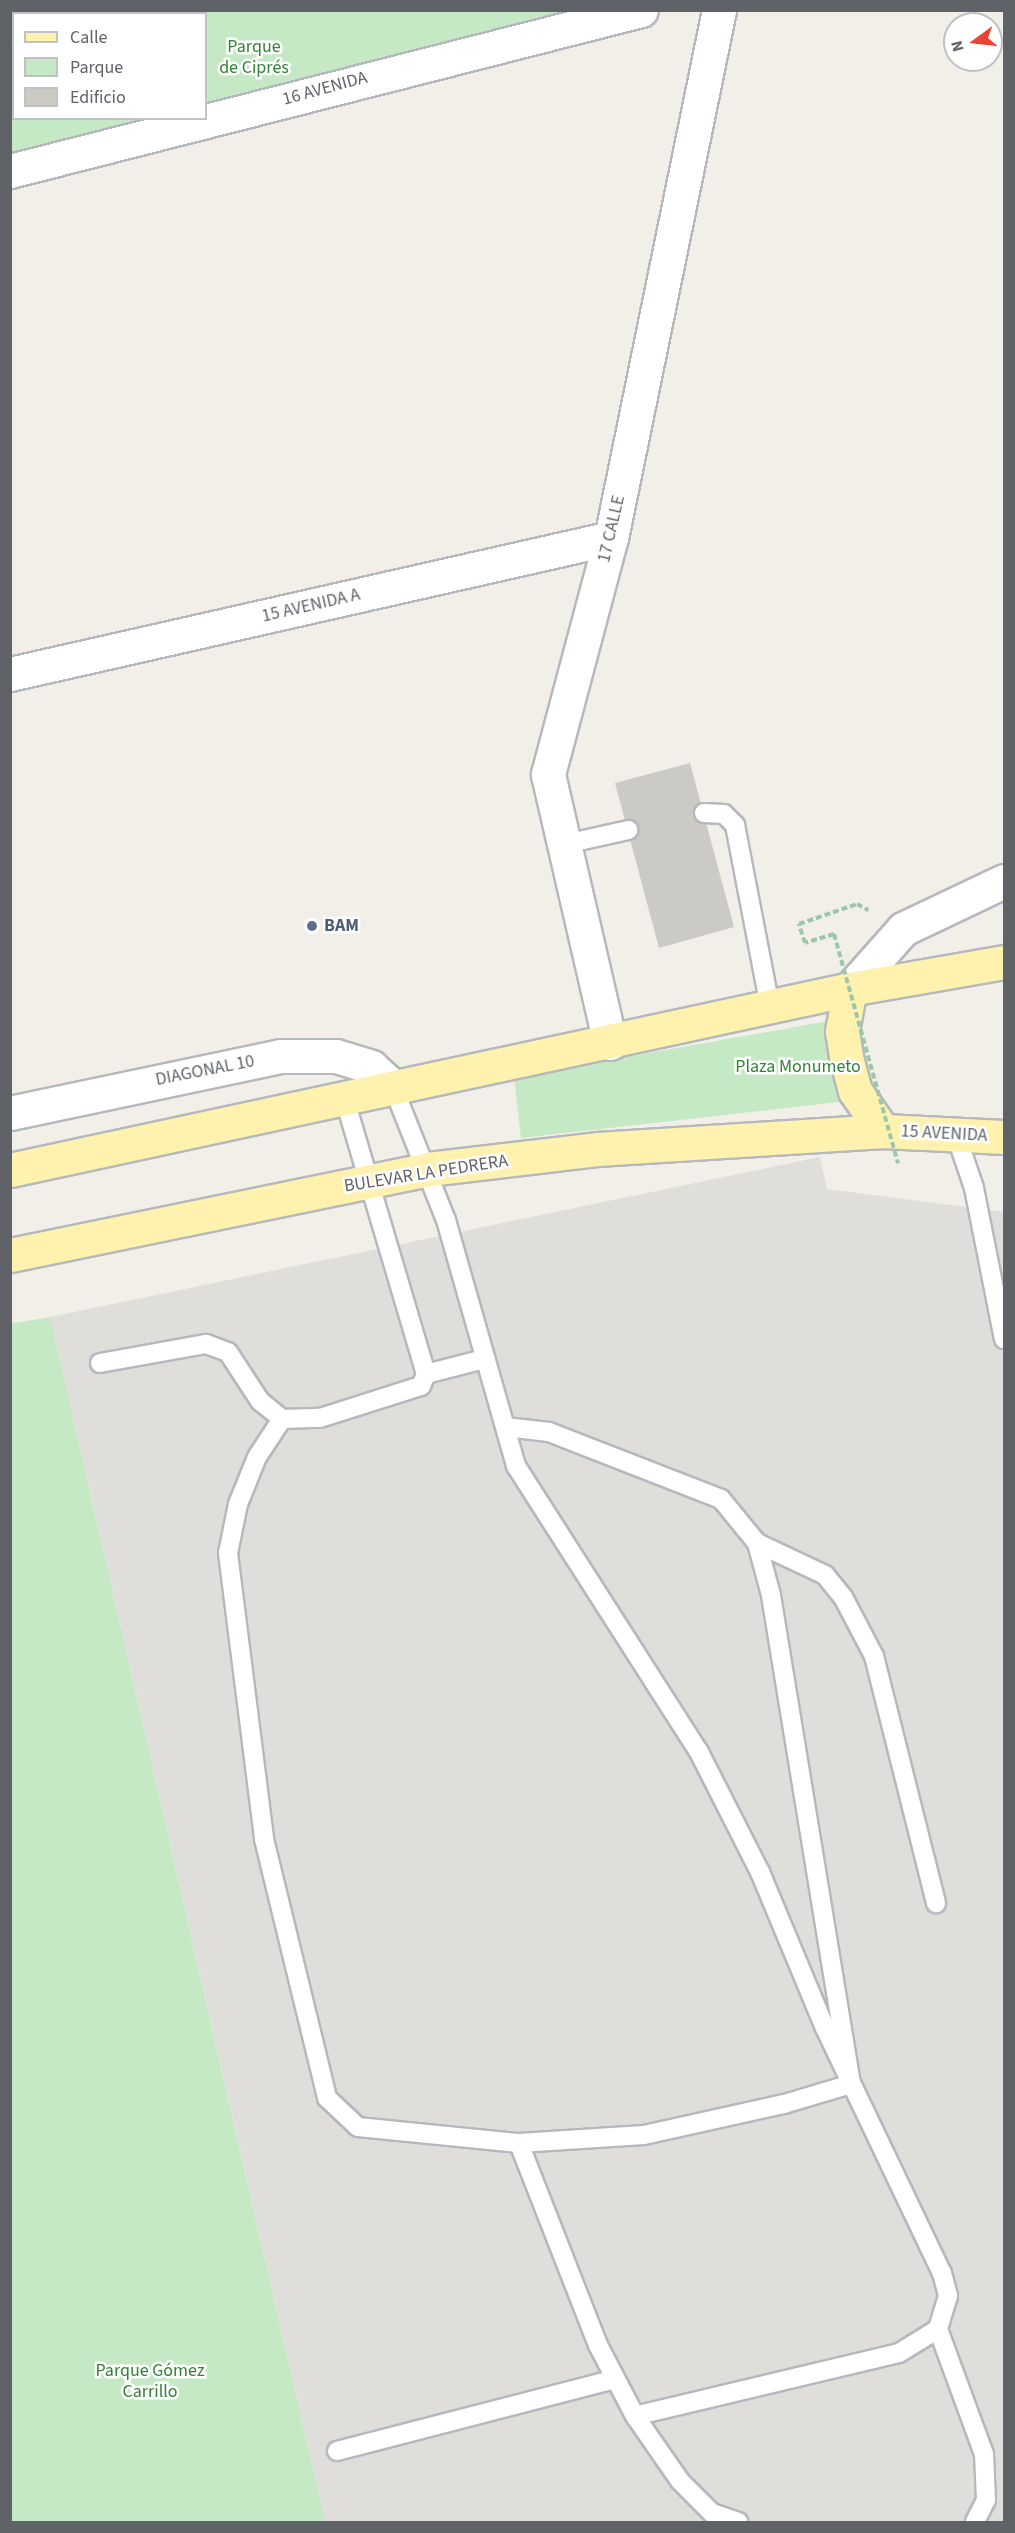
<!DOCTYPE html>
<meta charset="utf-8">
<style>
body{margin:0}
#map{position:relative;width:1015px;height:2533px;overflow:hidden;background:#f1efe8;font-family:"Source Sans 3",sans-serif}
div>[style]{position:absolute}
.industrial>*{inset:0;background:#e0deda}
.green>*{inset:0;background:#c5e8c5}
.building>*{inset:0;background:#cccac5}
.path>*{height:4px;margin-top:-2px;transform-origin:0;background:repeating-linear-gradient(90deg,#9cc7a9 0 6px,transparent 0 9px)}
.roads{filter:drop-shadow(2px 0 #b5b8bc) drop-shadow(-2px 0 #b5b8bc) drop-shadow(0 2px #b5b8bc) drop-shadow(0 -2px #b5b8bc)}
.service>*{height:18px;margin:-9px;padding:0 9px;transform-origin:9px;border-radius:9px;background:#fff}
.minor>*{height:33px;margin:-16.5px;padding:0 16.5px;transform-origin:16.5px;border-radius:16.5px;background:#fff}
.primary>*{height:33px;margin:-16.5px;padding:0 16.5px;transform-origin:16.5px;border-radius:16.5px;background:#fff2af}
.path-bridge>*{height:4px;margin-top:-2px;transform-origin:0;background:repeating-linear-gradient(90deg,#9cc7a9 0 6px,transparent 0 9px)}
.dots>*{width:16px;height:16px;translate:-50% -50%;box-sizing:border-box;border:3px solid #fff;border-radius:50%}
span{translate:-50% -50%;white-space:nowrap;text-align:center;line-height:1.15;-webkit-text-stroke:5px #fff;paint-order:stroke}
.park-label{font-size:18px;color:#348238}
.street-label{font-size:18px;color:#5f6368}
.service-label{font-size:18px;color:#4e5e75;font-weight:700}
.left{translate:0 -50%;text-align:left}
.frame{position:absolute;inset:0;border:12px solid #5f6368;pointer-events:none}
.legend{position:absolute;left:12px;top:12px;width:195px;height:108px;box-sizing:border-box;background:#fff;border:2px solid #bfc1c3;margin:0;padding:8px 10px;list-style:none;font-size:18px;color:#5f6368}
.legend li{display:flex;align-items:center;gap:12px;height:30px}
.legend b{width:30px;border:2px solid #bfc1c3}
.north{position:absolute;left:943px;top:12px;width:60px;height:60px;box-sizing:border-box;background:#fff;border:2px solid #bfc1c3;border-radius:50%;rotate:255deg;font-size:16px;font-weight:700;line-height:24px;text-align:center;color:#5f6368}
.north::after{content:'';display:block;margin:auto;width:21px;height:27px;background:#ea4335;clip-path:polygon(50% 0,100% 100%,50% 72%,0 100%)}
</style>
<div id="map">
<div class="industrial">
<i style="clip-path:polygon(820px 1157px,827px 1189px,1004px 1212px,1004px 2522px,325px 2522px,50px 1317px)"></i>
</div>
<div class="green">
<i style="clip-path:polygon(evenodd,11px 11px,582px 11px,585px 22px,11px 171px,11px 11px,14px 14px,206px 14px,206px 118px,14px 118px,14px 14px)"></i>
<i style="clip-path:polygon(829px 1021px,847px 1101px,521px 1138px,514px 1077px)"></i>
<i style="clip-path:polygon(50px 1317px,226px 2090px,325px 2522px,11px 2522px,10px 1324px)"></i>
</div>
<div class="building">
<i style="clip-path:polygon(690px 763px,734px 927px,659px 948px,615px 783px)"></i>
</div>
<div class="path">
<i style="left:834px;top:934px;width:30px;rotate:163deg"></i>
<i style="left:805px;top:943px;width:20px;rotate:-108deg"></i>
<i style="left:799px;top:924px;width:61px;rotate:-19deg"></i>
<i style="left:857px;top:904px;width:13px;rotate:29deg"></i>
</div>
<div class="roads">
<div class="service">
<i style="left:704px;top:813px;width:20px;rotate:3deg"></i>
<i style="left:724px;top:814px;width:16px;rotate:45deg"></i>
<i style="left:735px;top:825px;width:184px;rotate:79.1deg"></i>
<i style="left:561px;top:845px;width:69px;rotate:-12.6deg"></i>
<i style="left:393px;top:1087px;width:143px;rotate:68.3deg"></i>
<i style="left:446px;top:1220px;width:256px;rotate:74.1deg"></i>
<i style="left:516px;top:1466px;width:340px;rotate:57.4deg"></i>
<i style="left:699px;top:1752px;width:135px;rotate:63.1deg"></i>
<i style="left:760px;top:1872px;width:169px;rotate:67.4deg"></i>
<i style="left:825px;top:2028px;width:272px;rotate:64.5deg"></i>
<i style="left:942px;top:2273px;width:24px;rotate:75deg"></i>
<i style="left:948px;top:2296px;width:34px;rotate:107deg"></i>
<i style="left:938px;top:2329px;width:46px;rotate:148.4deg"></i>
<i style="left:899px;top:2353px;width:271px;rotate:166.6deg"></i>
<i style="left:635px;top:2416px;width:80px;rotate:-117.5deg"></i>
<i style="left:598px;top:2345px;width:217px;rotate:-111.4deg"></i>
<i style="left:956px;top:1135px;width:56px;rotate:71.2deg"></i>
<i style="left:974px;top:1188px;width:154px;rotate:78.8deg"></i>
<i style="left:100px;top:1363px;width:108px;rotate:-10.2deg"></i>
<i style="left:206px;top:1344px;width:23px;rotate:20deg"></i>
<i style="left:228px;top:1352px;width:59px;rotate:56.9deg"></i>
<i style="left:260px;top:1401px;width:28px;rotate:39deg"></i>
<i style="left:282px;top:1419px;width:38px;rotate:-2deg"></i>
<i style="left:320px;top:1418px;width:106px;rotate:-17.6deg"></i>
<i style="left:421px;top:1386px;width:13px;rotate:-67deg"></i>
<i style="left:426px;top:1374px;width:289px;rotate:-106.5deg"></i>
<i style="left:426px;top:1374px;width:60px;rotate:-14.5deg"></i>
<i style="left:282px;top:1419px;width:45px;rotate:123.3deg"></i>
<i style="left:257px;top:1457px;width:51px;rotate:112deg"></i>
<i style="left:238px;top:1504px;width:50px;rotate:101.5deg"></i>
<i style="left:228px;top:1553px;width:288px;rotate:82.8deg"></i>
<i style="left:264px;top:1839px;width:267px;rotate:76.3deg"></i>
<i style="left:327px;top:2098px;width:42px;rotate:43.1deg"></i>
<i style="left:358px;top:2127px;width:162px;rotate:5.7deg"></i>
<i style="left:519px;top:2143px;width:125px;rotate:-3.7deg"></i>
<i style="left:644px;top:2135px;width:143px;rotate:-12.5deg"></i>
<i style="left:784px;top:2104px;width:70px;rotate:-16.6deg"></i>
<i style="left:851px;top:2084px;width:496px;rotate:-99.3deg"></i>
<i style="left:771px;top:1595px;width:54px;rotate:-105.1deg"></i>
<i style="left:757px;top:1543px;width:57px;rotate:-129.3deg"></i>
<i style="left:721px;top:1499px;width:185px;rotate:-158.7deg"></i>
<i style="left:549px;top:1432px;width:44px;rotate:-173.5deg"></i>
<i style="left:757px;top:1543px;width:75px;rotate:25.2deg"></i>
<i style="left:825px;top:1575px;width:28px;rotate:51deg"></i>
<i style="left:843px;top:1597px;width:67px;rotate:62.3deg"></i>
<i style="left:874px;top:1656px;width:255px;rotate:75.9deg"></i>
<i style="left:938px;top:2329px;width:133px;rotate:69.8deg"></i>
<i style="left:984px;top:2454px;width:46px;rotate:87.5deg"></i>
<i style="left:986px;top:2500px;width:25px;rotate:117deg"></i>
<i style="left:635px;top:2416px;width:79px;rotate:55.3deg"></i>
<i style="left:680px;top:2481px;width:45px;rotate:45deg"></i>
<i style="left:712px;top:2513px;width:28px;rotate:19deg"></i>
<i style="left:337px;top:2451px;width:287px;rotate:-14.5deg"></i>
</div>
<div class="minor">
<i style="left:10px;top:171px;width:651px;rotate:-14.31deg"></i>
<i style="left:10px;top:674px;width:616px;rotate:-12.75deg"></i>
<i style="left:850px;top:989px;width:80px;rotate:-48.5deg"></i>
<i style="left:903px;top:929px;width:112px;rotate:-25.4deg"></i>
<i style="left:610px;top:1043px;width:276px;rotate:-103deg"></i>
<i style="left:548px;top:774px;width:244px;rotate:-75.1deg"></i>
<i style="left:611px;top:538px;width:539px;rotate:-78.44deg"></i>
<i style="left:10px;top:1113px;width:276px;rotate:-11.9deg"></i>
<i style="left:280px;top:1056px;width:56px"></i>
<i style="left:336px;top:1056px;width:37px;rotate:17deg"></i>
<i style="left:371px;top:1067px;width:30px;rotate:42deg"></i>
</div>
<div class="primary">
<i style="left:850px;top:989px;width:43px;rotate:100.8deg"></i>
<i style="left:842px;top:1031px;width:30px;rotate:81deg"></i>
<i style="left:847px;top:1061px;width:31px;rotate:75deg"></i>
<i style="left:855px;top:1091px;width:49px;rotate:55deg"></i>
<i style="left:10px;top:1170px;width:859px;rotate:-12.16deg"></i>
<i style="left:850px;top:989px;width:156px;rotate:-9.9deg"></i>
<i style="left:10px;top:1255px;width:427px;rotate:-11.6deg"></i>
<i style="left:428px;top:1169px;width:170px;rotate:-6.7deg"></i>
<i style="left:597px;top:1149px;width:287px;rotate:-3.6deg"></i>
<i style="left:883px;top:1131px;width:121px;rotate:2.8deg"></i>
</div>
</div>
<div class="path-bridge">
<i style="left:834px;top:934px;width:238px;rotate:74.4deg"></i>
</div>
<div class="dots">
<i style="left:312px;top:926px;background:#5c6f8a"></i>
</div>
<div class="park-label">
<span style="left:254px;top:58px">Parque<br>de Ciprés</span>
<span style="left:798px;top:1067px">Plaza Monumeto</span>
<span style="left:150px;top:2382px">Parque Gómez<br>Carrillo</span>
</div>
<div class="street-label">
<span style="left:325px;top:89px;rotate:-15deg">16 AVENIDA</span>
<span style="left:612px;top:529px;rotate:-77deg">17 CALLE</span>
<span style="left:311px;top:606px;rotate:-13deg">15 AVENIDA A</span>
<span style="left:205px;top:1071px;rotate:-11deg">DIAGONAL 10</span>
<span style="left:944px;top:1134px;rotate:3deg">15 AVENIDA</span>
<span style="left:426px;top:1174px;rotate:-9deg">BULEVAR LA PEDRERA</span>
</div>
<div class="service-label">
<span class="left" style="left:324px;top:926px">BAM</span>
</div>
<div class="frame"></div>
<ul class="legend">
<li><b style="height:8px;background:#fff2af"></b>Calle</li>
<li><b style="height:16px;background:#c5e8c5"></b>Parque</li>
<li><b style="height:16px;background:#cccac5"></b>Edificio</li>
</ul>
<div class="north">N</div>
</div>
